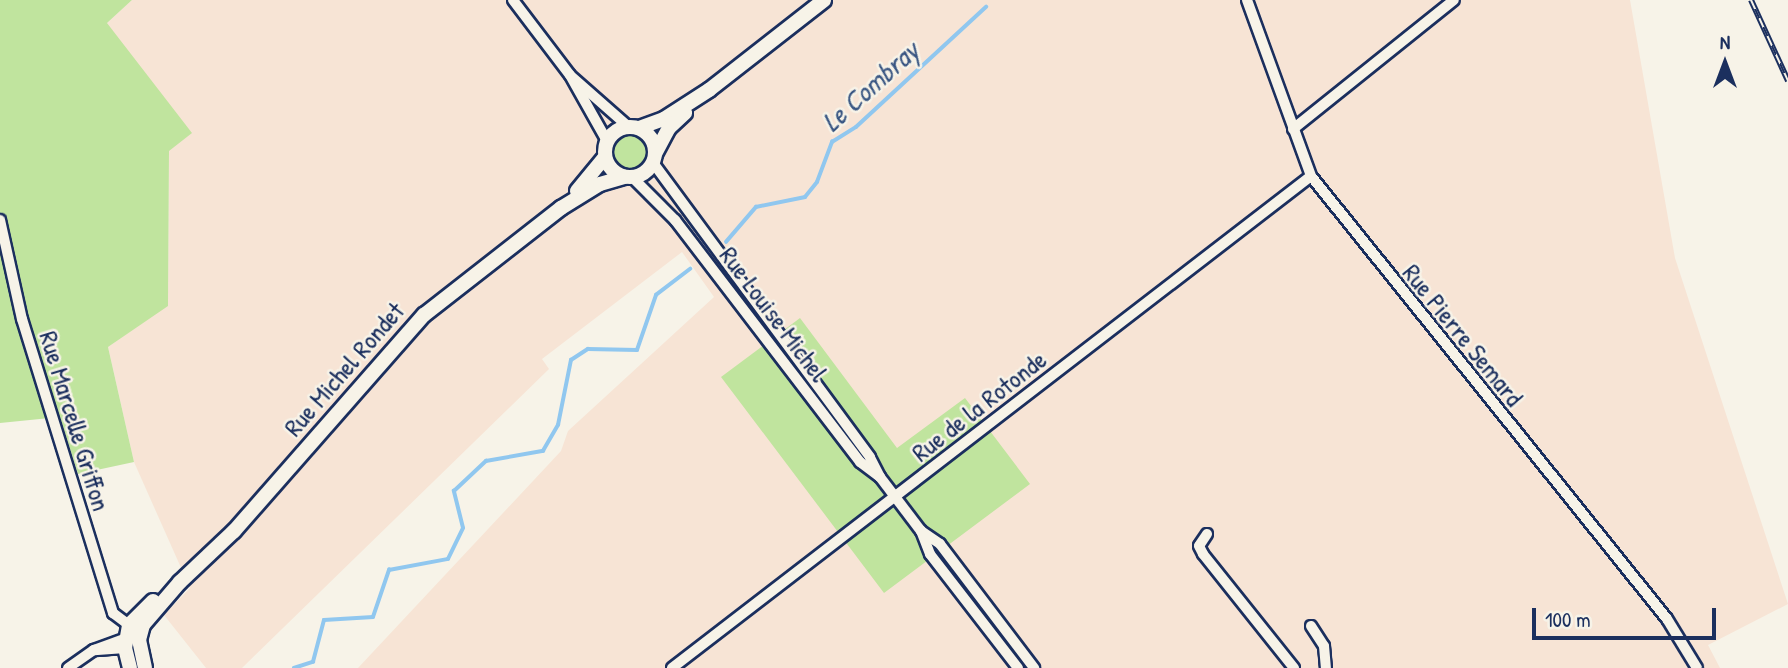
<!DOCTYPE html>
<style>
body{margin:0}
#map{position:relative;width:1788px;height:668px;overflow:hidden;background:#f7f3e8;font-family:"Patrick Hand",sans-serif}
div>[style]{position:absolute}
.built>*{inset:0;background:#f7e4d5}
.green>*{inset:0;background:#c0e49e}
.round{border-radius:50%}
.stream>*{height:3.5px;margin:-1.75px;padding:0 1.75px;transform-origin:1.75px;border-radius:1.75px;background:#90c7ef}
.roads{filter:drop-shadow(2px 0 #1b2f5e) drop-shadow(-2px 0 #1b2f5e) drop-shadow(0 2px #1b2f5e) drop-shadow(0 -2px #1b2f5e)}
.street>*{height:10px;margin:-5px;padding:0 5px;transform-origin:5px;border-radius:5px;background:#f7f3e8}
.secondary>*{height:14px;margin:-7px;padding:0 7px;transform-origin:7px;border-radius:7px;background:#f7f3e8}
.secondary>.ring{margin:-7px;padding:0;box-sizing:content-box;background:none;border:14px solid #f7f3e8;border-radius:50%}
.rail>*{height:6px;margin-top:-3px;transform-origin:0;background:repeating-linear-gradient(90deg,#f7f3e8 0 10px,#1b2f5e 0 20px);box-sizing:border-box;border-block:2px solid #1b2f5e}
span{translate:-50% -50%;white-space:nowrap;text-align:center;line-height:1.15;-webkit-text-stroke:5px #f7f3e8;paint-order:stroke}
.street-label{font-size:26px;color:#1b2f5e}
.water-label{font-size:28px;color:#385582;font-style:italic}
.north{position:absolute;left:1690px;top:28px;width:70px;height:70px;-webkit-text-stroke:5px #f7f3e8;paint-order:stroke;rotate:0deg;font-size:19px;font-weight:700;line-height:28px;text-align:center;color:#1b2f5e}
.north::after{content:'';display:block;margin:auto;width:24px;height:32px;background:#1b2f5e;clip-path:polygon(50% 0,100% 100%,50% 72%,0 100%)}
.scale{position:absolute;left:1532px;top:608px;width:184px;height:32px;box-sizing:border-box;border:4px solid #1b2f5e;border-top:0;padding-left:9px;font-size:21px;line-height:24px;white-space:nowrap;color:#1b2f5e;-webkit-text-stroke:5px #f7f3e8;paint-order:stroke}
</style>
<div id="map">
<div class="built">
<i style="clip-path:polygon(132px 0,1630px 0,1675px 258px,1788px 604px,1708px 645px,1720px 668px,358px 668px,561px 451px,568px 431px,714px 297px,682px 252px,542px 359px,549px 369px,242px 668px,206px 668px,164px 615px,190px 588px,134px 462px,108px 347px,168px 305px,169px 151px,107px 23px)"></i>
</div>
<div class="green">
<i style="clip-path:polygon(0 0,132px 0,107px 23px,192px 133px,169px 151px,168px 306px,108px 347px,134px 462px,78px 474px,60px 417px,0 423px)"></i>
<i class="round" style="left:612px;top:134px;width:36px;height:36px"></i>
<i style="clip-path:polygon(800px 318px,897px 448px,965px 398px,1030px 484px,884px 593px,721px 377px)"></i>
</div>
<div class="stream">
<i style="left:726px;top:242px;width:46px;rotate:-49.4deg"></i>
<i style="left:756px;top:207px;width:50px;rotate:-11.5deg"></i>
<i style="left:805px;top:197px;width:19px;rotate:-51deg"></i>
<i style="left:817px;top:182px;width:43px;rotate:-69.4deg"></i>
<i style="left:832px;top:142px;width:28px;rotate:-32deg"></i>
<i style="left:856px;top:127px;width:177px;rotate:-42.7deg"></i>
<i style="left:294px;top:668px;width:20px;rotate:-18deg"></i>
<i style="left:313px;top:662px;width:43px;rotate:-75.3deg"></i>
<i style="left:324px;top:620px;width:49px;rotate:-3.5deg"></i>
<i style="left:373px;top:617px;width:50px;rotate:-71.2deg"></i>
<i style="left:389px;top:570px;width:60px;rotate:-10.6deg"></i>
<i style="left:448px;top:559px;width:34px;rotate:-64deg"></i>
<i style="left:463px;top:528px;width:38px;rotate:-104deg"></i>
<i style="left:454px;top:491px;width:44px;rotate:-43.2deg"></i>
<i style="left:486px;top:461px;width:58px;rotate:-10deg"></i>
<i style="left:543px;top:451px;width:30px;rotate:-60deg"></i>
<i style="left:558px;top:425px;width:66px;rotate:-78.7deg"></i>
<i style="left:571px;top:360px;width:20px;rotate:-33deg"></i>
<i style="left:588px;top:349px;width:49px;rotate:1.2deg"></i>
<i style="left:637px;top:350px;width:58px;rotate:-70.9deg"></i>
<i style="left:656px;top:295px;width:43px;rotate:-37.4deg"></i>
</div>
<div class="roads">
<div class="street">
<i style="left:513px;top:0;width:94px;rotate:52.8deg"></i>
<i style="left:570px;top:75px;width:76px;rotate:60.7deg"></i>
<i style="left:1247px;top:0;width:187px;rotate:70deg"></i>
<i style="left:1311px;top:176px;width:568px;rotate:51.21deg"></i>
<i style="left:1667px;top:619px;width:57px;rotate:58.5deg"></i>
<i style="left:572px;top:77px;width:76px;rotate:41.3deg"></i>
<i style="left:1293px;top:129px;width:206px;rotate:-38.7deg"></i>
<i style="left:632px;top:177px;width:61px;rotate:45deg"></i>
<i style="left:675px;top:220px;width:305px;rotate:52.6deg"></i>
<i style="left:860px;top:462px;width:25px;rotate:37deg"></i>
<i style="left:880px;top:477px;width:22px;rotate:-117deg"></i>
<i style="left:870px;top:457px;width:365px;rotate:-126.4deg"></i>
<i style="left:0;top:220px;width:101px;rotate:77.5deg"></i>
<i style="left:22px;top:319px;width:308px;rotate:72.8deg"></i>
<i style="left:113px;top:613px;width:20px;rotate:37deg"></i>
<i style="left:880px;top:477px;width:68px;rotate:52.8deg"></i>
<i style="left:1207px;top:534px;width:14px;rotate:124deg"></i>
<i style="left:1199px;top:546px;width:9px;rotate:63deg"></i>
<i style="left:1203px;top:554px;width:146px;rotate:51.4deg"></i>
<i style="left:1311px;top:626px;width:24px;rotate:57deg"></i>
<i style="left:1324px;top:646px;width:22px;rotate:85deg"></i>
<i style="left:125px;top:648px;width:31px;rotate:176deg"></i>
<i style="left:94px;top:650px;width:35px;rotate:-20deg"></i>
<i style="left:68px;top:668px;width:32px;rotate:-35deg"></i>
<i style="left:672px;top:668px;width:806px;rotate:-37.59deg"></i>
<i style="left:1018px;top:668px;width:144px;rotate:-127.7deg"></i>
<i style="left:930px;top:554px;width:25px;rotate:-111deg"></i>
<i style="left:921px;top:531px;width:23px;rotate:34deg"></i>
<i style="left:940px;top:544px;width:156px;rotate:52.8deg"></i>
</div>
<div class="secondary">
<i class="ring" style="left:605px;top:127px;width:36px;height:36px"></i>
<i style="left:639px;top:128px;width:27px;rotate:-20deg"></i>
<i style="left:664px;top:119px;width:54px;rotate:-32.8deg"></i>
<i style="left:709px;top:90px;width:146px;rotate:-38deg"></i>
<i style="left:655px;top:154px;width:30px;rotate:-62deg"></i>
<i style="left:669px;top:128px;width:22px;rotate:-43deg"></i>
<i style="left:577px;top:191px;width:44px;rotate:-50.5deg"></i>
<i style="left:130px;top:668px;width:21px;rotate:-104deg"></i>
<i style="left:125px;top:648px;width:23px;rotate:-80deg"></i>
<i style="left:129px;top:625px;width:34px;rotate:-45deg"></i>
<i style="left:145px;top:668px;width:29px;rotate:-102deg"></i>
<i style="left:139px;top:640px;width:16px;rotate:-75deg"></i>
<i style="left:143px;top:625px;width:57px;rotate:-49.3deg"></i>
<i style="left:180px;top:582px;width:74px;rotate:-43.4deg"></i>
<i style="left:234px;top:531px;width:288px;rotate:-48.7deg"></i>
<i style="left:424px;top:315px;width:174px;rotate:-38deg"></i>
<i style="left:561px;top:208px;width:46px;rotate:-31.6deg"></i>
<i style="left:600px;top:184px;width:26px;rotate:-16deg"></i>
</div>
</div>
<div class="rail">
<i style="left:1751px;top:0;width:89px;rotate:65.4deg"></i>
</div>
<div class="street-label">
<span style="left:774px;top:314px;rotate:53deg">Rue Louise Michel</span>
<span style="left:1463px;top:335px;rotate:51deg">Rue Pierre Semard</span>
<span style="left:344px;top:369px;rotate:-49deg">Rue Michel Rondet</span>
<span style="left:979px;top:406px;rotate:-38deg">Rue de la Rotonde</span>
<span style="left:75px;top:421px;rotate:73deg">Rue Marcelle Griffon</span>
</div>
<div class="water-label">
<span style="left:870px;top:86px;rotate:-42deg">Le Combray</span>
</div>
<div class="north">N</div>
<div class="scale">100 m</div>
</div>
